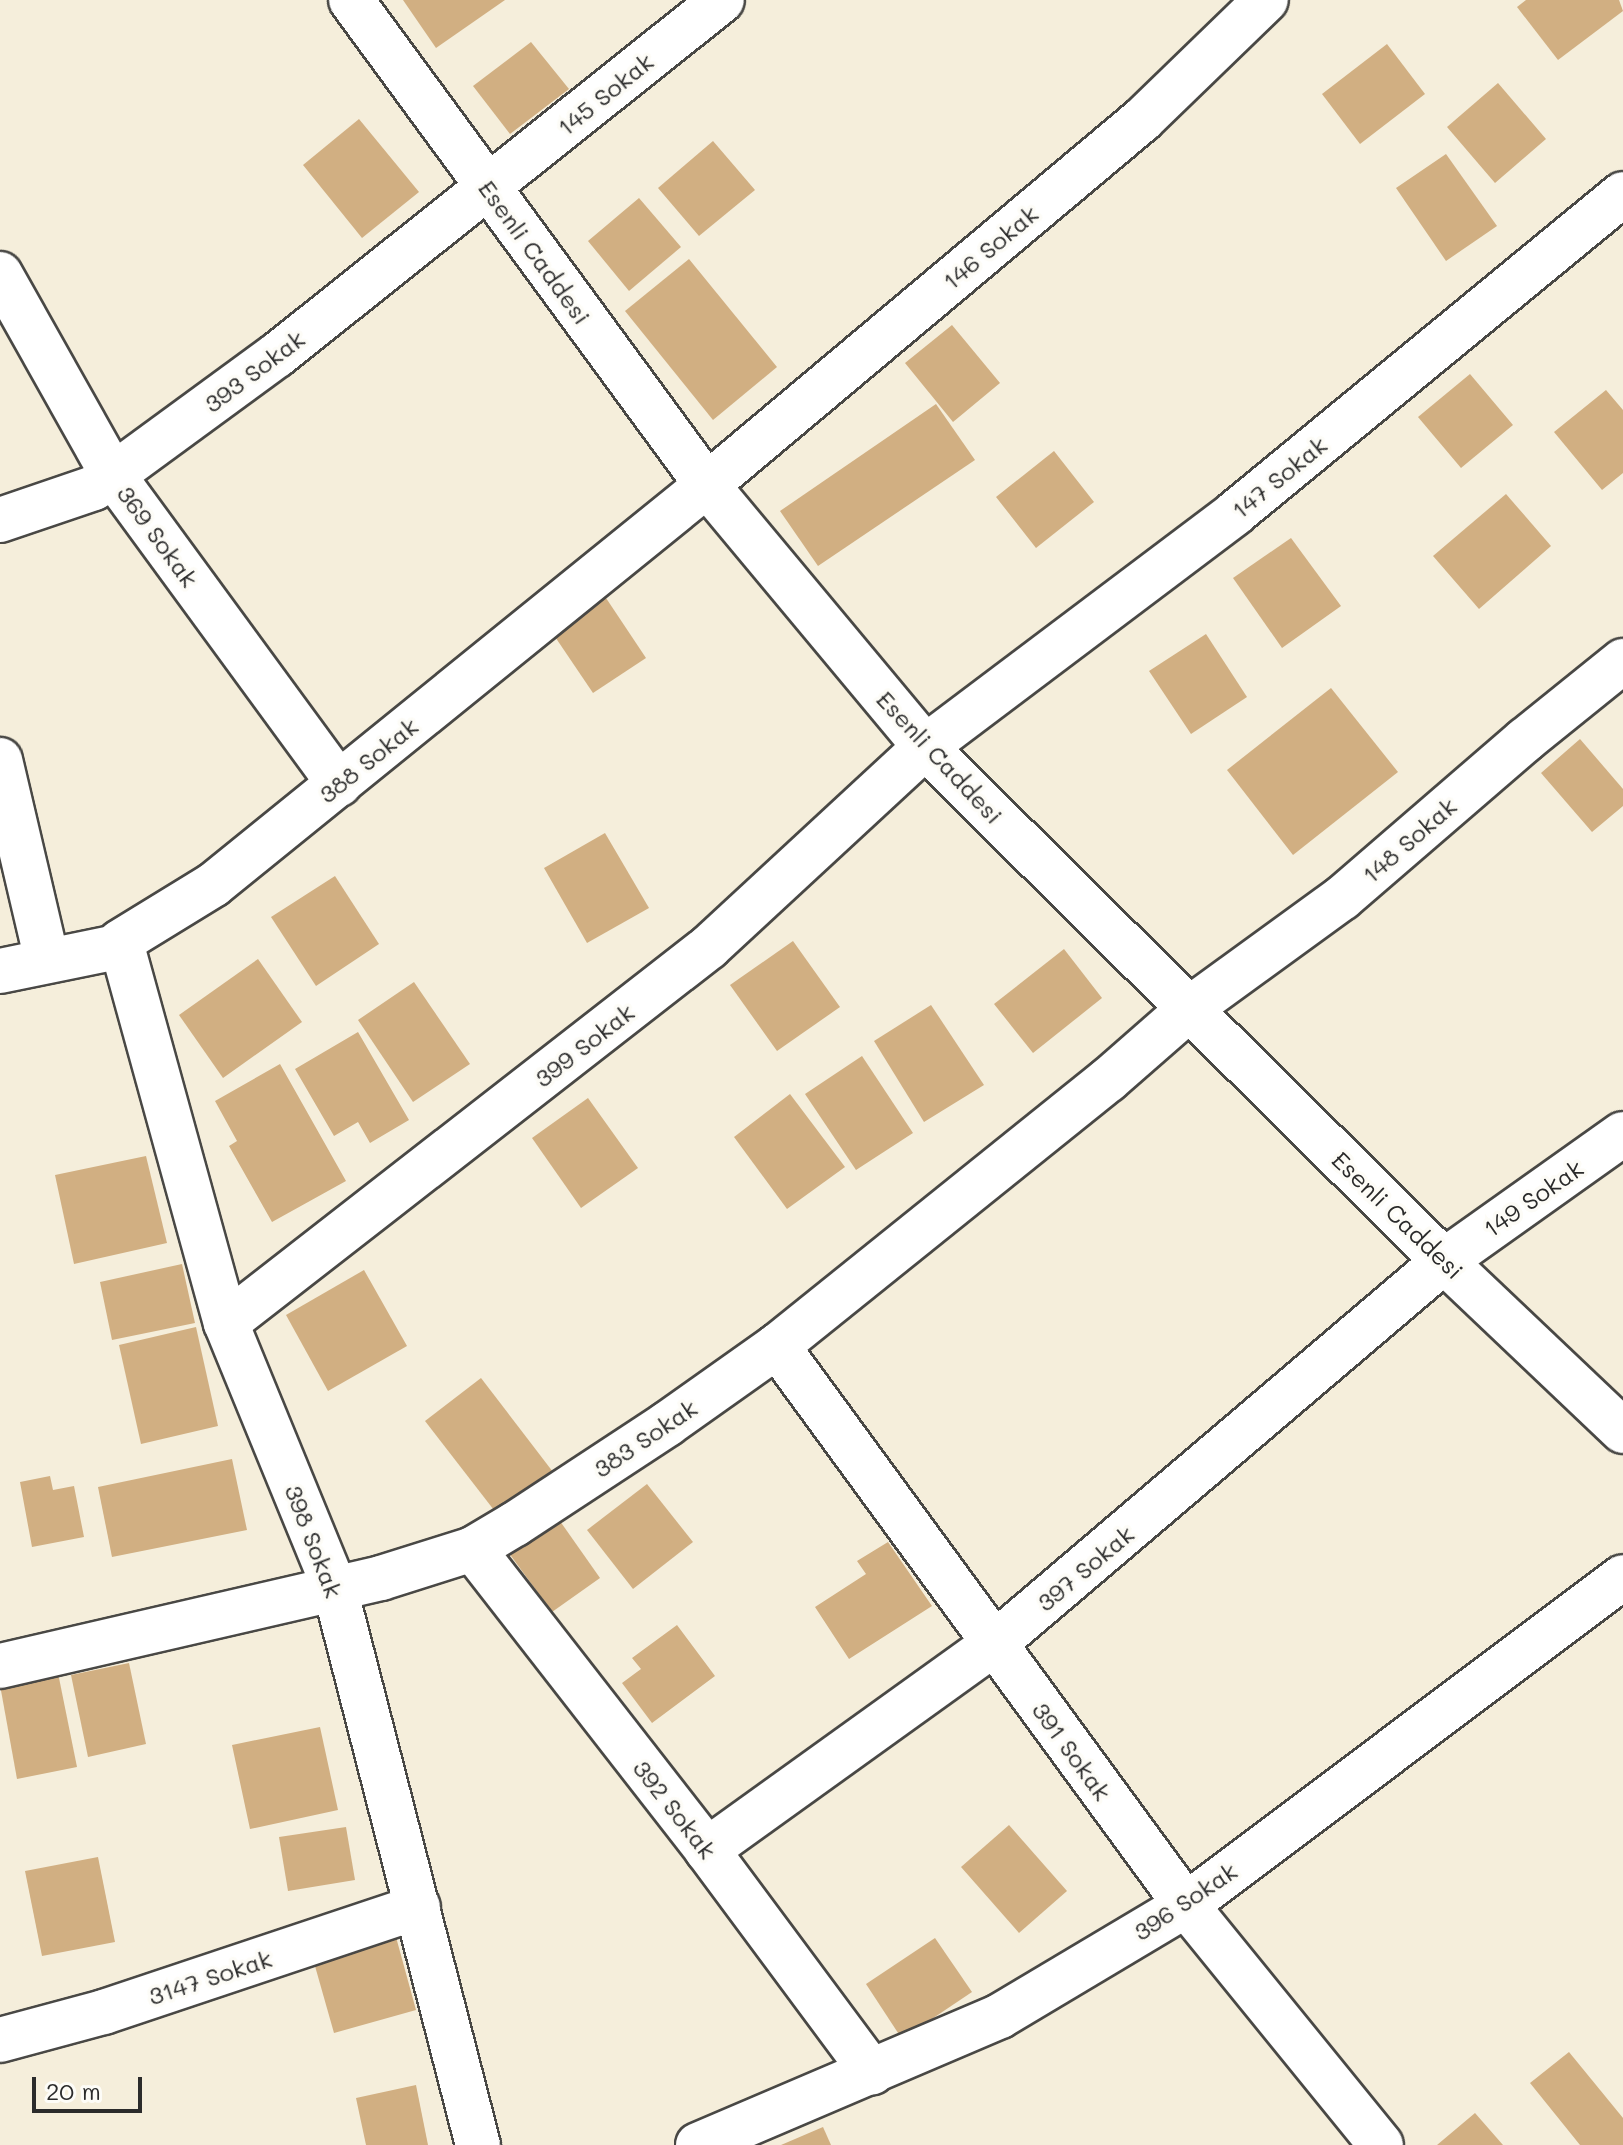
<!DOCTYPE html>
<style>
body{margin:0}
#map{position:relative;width:1623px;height:2145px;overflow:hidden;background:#f5eedb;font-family:Mali,sans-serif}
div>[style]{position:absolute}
.building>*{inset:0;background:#d1af82}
.roads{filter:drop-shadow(2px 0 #494845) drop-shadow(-2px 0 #494845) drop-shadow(0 2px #494845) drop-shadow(0 -2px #494845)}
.street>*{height:44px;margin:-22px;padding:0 22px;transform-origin:22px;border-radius:22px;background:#fff}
.secondary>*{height:44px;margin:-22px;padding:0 22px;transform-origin:22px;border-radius:22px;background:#fff}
span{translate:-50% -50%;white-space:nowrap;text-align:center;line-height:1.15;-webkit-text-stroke:7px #fdfcf7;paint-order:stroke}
.street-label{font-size:24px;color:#2b2b2b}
.scale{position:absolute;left:32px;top:2077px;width:110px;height:36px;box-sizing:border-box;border:4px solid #2b2b2b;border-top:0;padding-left:10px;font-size:24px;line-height:28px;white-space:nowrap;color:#2b2b2b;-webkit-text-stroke:6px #fdfcf7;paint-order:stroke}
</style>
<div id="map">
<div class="building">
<i style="clip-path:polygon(403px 0,505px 0,436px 48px)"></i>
<i style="clip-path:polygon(1526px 0,1619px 0,1623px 11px,1558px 60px,1517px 7px)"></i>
<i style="clip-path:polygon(531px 42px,569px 89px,510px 134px,473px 86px)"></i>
<i style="clip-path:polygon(1387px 44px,1425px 94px,1360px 144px,1322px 94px)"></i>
<i style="clip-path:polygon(1498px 83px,1546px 139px,1495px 183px,1447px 127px)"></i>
<i style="clip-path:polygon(359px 119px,419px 192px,362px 238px,303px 165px)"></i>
<i style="clip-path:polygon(713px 141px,755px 190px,699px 236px,658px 188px)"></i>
<i style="clip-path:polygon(1446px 154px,1497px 226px,1446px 261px,1396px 188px)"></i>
<i style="clip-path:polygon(639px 198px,681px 247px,629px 291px,588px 241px)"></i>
<i style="clip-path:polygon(689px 259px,777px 367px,713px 420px,625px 311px)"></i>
<i style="clip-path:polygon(952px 325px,1000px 383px,953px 422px,905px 363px)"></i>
<i style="clip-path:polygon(1470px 374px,1513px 425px,1461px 468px,1418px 417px)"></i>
<i style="clip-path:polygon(1606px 390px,1623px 410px,1623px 473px,1602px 490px,1554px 432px)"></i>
<i style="clip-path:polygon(936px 404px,975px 460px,818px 566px,780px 511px)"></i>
<i style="clip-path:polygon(1054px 451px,1094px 502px,1036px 548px,996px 497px)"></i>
<i style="clip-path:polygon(1506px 494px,1551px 546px,1479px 609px,1433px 556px)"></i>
<i style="clip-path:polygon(1291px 538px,1341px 606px,1282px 648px,1233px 578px)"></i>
<i style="clip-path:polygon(598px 586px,646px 658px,593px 693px,545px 622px)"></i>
<i style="clip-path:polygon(1206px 634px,1247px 697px,1191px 734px,1149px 671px)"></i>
<i style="clip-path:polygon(1331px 688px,1398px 772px,1293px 855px,1227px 770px)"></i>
<i style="clip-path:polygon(1580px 739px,1623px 789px,1623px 806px,1592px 832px,1541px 773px)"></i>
<i style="clip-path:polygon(605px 833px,649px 908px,587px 943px,544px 868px)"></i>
<i style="clip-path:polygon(335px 876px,379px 944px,316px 986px,271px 917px)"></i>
<i style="clip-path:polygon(793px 941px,840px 1007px,777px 1051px,730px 985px)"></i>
<i style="clip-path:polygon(1064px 949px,1102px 998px,1033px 1053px,994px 1004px)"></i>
<i style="clip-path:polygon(258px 959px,302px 1022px,223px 1078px,179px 1015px)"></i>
<i style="clip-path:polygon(414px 982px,470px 1064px,413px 1102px,358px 1020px)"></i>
<i style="clip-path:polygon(931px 1005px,984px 1085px,924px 1122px,874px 1041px)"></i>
<i style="clip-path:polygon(358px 1032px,409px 1120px,370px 1143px,358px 1122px,334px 1136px,295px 1069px)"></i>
<i style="clip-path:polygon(862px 1056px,913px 1133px,856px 1170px,805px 1094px)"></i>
<i style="clip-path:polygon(280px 1064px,346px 1181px,272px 1222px,229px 1146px,237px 1141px,215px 1101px)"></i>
<i style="clip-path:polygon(790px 1094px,845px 1167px,787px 1209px,734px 1137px)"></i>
<i style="clip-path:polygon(588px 1098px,638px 1168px,581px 1208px,532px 1138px)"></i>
<i style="clip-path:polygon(146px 1156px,167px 1243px,74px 1264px,55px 1175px)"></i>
<i style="clip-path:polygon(182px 1264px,195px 1323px,112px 1340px,100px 1282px)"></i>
<i style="clip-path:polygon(364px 1270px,407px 1346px,328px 1391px,286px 1315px)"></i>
<i style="clip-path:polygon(196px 1327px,218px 1426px,141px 1444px,119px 1345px)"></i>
<i style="clip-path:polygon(481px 1378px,553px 1472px,497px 1514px,425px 1421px)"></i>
<i style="clip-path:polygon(232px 1459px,247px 1530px,112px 1557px,98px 1487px)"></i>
<i style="clip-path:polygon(50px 1476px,53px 1490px,74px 1486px,84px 1537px,32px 1547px,20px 1482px)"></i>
<i style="clip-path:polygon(647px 1484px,693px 1542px,633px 1589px,587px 1530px)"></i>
<i style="clip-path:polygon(555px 1514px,600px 1578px,552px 1612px,506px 1549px)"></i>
<i style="clip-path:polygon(888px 1542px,932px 1606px,849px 1659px,815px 1607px,866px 1574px,857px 1561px)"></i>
<i style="clip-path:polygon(677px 1625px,715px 1676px,652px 1723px,622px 1683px,641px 1669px,632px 1658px)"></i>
<i style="clip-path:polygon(129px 1663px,146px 1744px,88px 1757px,71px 1675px)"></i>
<i style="clip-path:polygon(58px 1673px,77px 1767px,17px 1779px,0 1685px)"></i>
<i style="clip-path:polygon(320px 1727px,338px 1810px,250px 1829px,232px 1745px)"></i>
<i style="clip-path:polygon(1009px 1825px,1067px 1891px,1019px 1933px,961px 1867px)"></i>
<i style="clip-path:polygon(346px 1827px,355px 1880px,288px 1891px,279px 1837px)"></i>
<i style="clip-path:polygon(98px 1857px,115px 1942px,42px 1956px,25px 1871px)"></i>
<i style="clip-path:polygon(396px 1937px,416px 2010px,334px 2033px,313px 1959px)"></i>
<i style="clip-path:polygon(935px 1938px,972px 1992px,902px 2039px,866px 1984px)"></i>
<i style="clip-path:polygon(1569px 2052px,1623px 2118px,1623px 2145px,1580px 2145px,1530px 2083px)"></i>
<i style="clip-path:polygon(416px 2085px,428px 2145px,366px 2145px,356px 2098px)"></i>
<i style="clip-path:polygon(1475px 2113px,1503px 2145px,1437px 2145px)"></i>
<i style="clip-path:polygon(823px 2127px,831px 2145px,781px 2145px)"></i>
</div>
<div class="roads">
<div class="street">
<i style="left:0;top:274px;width:231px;rotate:60.7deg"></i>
<i style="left:113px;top:475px;width:383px;rotate:53.8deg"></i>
<i style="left:0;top:520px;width:99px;rotate:-18.8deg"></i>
<i style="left:94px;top:488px;width:23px;rotate:-34deg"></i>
<i style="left:113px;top:475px;width:203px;rotate:-36.2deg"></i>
<i style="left:277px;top:355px;width:569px;rotate:-38.58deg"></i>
<i style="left:0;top:760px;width:206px;rotate:76.8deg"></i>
<i style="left:122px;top:946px;width:391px;rotate:74.6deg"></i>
<i style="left:226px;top:1323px;width:287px;rotate:67.7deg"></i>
<i style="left:335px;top:1589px;width:574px;rotate:75.58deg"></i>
<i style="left:0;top:971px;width:125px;rotate:-11.6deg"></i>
<i style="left:122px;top:946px;width:4px;rotate:-117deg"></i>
<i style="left:120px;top:942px;width:109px;rotate:-31.5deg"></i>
<i style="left:213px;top:885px;width:636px;rotate:-39deg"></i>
<i style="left:707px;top:485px;width:569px;rotate:-40.01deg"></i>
<i style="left:1143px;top:119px;width:171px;rotate:-44.1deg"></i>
<i style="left:226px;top:1323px;width:612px;rotate:-37.9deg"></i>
<i style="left:709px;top:947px;width:294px;rotate:-42.8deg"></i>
<i style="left:925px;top:747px;width:388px;rotate:-37deg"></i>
<i style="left:1235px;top:513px;width:502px;rotate:-39.43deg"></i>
<i style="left:777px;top:1346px;width:693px;rotate:53.81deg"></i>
<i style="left:1186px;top:1905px;width:309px;rotate:50.9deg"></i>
<i style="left:473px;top:1549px;width:381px;rotate:52.1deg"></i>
<i style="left:707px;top:1850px;width:277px;rotate:53.4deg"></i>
<i style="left:0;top:1666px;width:391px;rotate:-13deg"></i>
<i style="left:381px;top:1578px;width:96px;rotate:-17.5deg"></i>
<i style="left:473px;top:1549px;width:49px;rotate:-30.8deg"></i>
<i style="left:515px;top:1524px;width:182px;rotate:-33.3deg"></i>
<i style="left:667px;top:1424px;width:135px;rotate:-35.3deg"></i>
<i style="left:777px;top:1346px;width:425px;rotate:-38.8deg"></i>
<i style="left:1108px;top:1080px;width:108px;rotate:-41.2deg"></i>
<i style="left:1189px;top:1009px;width:189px;rotate:-36deg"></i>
<i style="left:1342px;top:898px;width:242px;rotate:-40.8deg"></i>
<i style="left:1525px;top:740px;width:126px;rotate:-38.9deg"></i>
<i style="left:707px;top:1850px;width:353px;rotate:-35.7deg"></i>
<i style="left:994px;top:1644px;width:591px;rotate:-40.4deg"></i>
<i style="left:1444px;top:1261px;width:219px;rotate:-35.4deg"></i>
<i style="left:0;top:2040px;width:108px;rotate:-15.1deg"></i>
<i style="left:104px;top:2012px;width:331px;rotate:-18.5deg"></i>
<i style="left:698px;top:2145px;width:328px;rotate:-23.1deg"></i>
<i style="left:1000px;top:2016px;width:217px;rotate:-30.8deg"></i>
<i style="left:1186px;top:1905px;width:546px;rotate:-36.89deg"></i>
</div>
<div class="secondary">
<i style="left:351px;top:0;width:602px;rotate:53.72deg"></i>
<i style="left:707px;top:485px;width:341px;rotate:50.2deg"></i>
<i style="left:925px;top:747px;width:730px;rotate:44.72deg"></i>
<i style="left:1444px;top:1261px;width:247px;rotate:43.5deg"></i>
</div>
</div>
<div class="street-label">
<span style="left:605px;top:94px;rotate:-39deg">145 Sokak</span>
<span style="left:990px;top:247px;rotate:-40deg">146 Sokak</span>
<span style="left:535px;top:252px;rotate:54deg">Esenli Caddesi</span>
<span style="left:254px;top:371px;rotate:-37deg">393 Sokak</span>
<span style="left:1279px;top:477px;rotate:-39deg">147 Sokak</span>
<span style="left:158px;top:536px;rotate:54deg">369 Sokak</span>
<span style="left:940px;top:757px;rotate:47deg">Esenli Caddesi</span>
<span style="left:368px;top:760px;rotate:-39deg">388 Sokak</span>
<span style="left:1409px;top:840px;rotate:-41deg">148 Sokak</span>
<span style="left:584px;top:1045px;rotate:-38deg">399 Sokak</span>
<span style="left:1533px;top:1198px;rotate:-35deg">149 Sokak</span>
<span style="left:1398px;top:1215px;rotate:44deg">Esenli Caddesi</span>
<span style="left:645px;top:1438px;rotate:-34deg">383 Sokak</span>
<span style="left:314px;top:1541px;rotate:69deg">398 Sokak</span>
<span style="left:1085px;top:1568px;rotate:-40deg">397 Sokak</span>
<span style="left:1072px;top:1751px;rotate:54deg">391 Sokak</span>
<span style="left:675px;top:1809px;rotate:52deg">392 Sokak</span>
<span style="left:1185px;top:1901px;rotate:-34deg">396 Sokak</span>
<span style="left:210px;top:1977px;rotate:-18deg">3147 Sokak</span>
</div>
<div class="scale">20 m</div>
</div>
